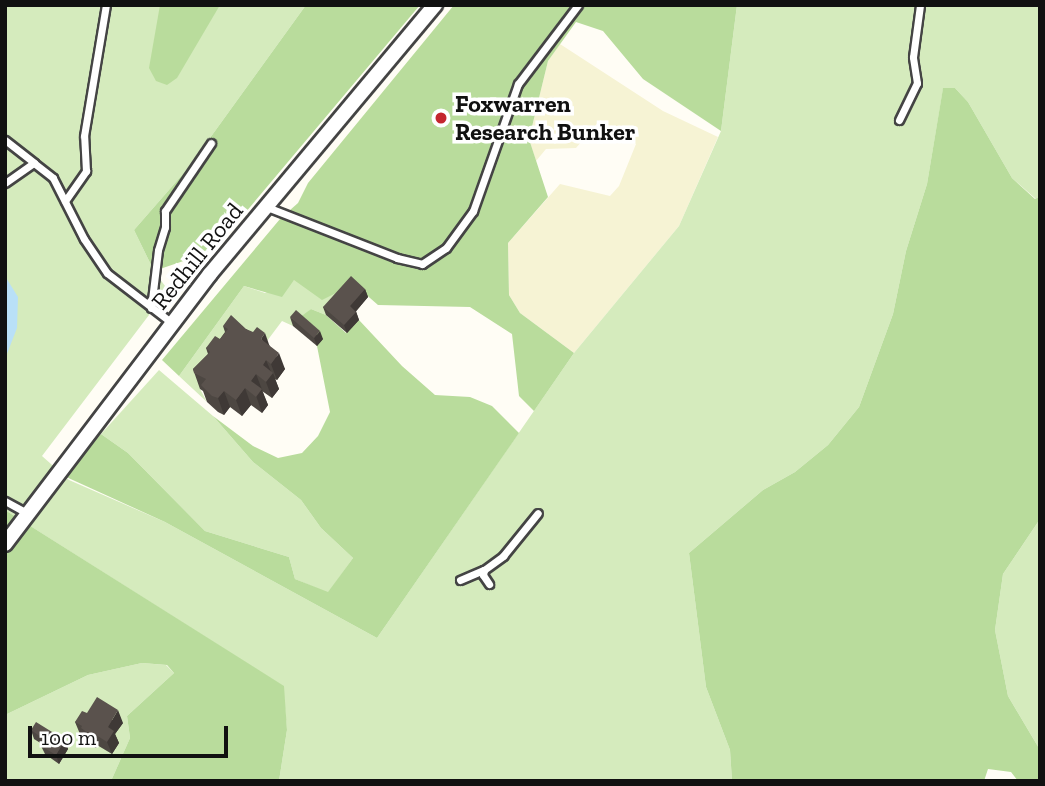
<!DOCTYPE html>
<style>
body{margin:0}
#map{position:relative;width:1045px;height:786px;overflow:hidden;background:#fffdf5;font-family:"Zilla Slab",serif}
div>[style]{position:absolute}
.farmland>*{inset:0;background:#f6f3d4}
.green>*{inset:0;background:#d5ebbd}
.forest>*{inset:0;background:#b9dc9c}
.water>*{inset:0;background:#b9e0f7}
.roads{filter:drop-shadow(2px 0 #444) drop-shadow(-2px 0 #444) drop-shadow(0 2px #444) drop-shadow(0 -2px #444)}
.service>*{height:7px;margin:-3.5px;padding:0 3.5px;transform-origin:3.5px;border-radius:3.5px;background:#fff}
.minor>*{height:14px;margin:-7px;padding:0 7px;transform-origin:7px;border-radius:7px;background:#fff}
.wall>*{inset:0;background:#4d4742}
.shaded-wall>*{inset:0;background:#3f3936}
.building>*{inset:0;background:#5a524d}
.dots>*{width:19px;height:19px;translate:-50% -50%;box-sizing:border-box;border:4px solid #fff;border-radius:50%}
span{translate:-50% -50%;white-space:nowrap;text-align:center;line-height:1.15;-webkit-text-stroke:7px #fff;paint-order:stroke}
.poi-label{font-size:24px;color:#111;font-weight:700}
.left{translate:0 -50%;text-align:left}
.street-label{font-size:24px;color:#111}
.frame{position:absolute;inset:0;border:7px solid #111;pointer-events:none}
.scale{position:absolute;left:28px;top:726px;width:200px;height:32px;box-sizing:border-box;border:4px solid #111;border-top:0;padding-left:9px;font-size:21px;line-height:24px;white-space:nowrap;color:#111;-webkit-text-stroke:5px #fff;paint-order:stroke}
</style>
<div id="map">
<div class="farmland">
<i style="clip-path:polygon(560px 44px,663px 111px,718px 137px,679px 226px,574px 353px,520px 313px,509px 295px,508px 243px,560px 184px,610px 196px,619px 186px,636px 144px,600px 120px,576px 148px,546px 149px,536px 161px,529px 139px,548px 61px)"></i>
</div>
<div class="green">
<i style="clip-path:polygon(5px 5px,306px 5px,189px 167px,134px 230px,154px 271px,168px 290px,42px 456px,69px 480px,165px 522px,377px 638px,574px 353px,679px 226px,721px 131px,737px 5px,1040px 5px,1040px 197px,1036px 199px,1012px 178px,968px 102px,955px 88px,943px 89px,927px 184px,906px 251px,893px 314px,859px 407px,828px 445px,795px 472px,763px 490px,689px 553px,706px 687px,730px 750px,732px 781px,279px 781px,287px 730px,283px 686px,5px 510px)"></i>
<i style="clip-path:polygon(294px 280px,354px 284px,326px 315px,311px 309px,293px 326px,282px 321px,264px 345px,200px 389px,207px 402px,179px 376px,244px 286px,265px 293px)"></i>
<i style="clip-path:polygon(159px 370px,213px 416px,253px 462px,301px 500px,321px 528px,353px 558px,328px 593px,295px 579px,289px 557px,205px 531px,128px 453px,101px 434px)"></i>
<i style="clip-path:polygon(1040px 519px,1040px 750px,1008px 696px,995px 630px,1003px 574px)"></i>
<i style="clip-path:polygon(142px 663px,166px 665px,174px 673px,127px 716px,130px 738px,111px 781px,5px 781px,5px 715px,88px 675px)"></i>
</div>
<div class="forest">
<i style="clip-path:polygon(160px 5px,220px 5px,177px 78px,167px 85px,156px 81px,149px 68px)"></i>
<i style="clip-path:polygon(306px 5px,420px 5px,213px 251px,154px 271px,134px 230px,189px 167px)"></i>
<i style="clip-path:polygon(454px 5px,737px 5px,721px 131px,643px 79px,603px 31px,576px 22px,548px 61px,529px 139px,548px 197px,508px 243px,509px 295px,520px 313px,574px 353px,534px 411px,519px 396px,512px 334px,470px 307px,378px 305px,354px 284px,322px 300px,294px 280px,282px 297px,244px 286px,179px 376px,162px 360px,280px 219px,298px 203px,308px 183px)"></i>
<i style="clip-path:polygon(943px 88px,955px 88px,968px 102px,1012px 178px,1035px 199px,1040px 197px,1040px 519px,1003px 574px,995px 630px,1008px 696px,1040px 750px,1040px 781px,1018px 781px,1011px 772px,988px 769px,984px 781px,732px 781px,730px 750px,706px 687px,689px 553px,763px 490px,795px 472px,828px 445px,859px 407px,893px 314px,906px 251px,927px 184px)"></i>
<i style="clip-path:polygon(311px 309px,326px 315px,346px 333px,359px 320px,402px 366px,435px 395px,470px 397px,492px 406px,519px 433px,377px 638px,165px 522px,64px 476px,101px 434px,128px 453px,205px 531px,289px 557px,295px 579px,328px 592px,353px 558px,321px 528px,301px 500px,253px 462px,213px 416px,253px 446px,278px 458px,302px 453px,318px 436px,330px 412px,317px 346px,299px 318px)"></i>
<i style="clip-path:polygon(5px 510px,284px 686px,287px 730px,279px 781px,111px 781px,130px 738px,127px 716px,174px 673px,167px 665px,142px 663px,88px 675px,5px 715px)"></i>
</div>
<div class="water">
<i style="clip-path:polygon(5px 276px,18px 297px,17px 328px,5px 359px)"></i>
</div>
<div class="roads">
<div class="service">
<i style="left:899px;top:120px;width:41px;rotate:-64.1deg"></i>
<i style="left:917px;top:83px;width:26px;rotate:-99deg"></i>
<i style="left:913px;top:57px;width:52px;rotate:-82.3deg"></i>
<i style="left:5px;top:140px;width:37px;rotate:38deg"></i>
<i style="left:5px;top:183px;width:35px;rotate:-35deg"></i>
<i style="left:34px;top:163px;width:24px;rotate:38deg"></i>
<i style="left:53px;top:178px;width:68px;rotate:63.1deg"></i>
<i style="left:84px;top:239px;width:41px;rotate:55.9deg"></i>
<i style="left:107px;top:273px;width:82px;rotate:37.6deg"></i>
<i style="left:65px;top:201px;width:37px;rotate:-55deg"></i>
<i style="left:86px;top:171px;width:35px;rotate:-93deg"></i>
<i style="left:84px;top:136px;width:133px;rotate:-80.5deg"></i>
<i style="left:267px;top:207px;width:140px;rotate:21.4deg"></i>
<i style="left:397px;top:258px;width:26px;rotate:13deg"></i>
<i style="left:422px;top:264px;width:29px;rotate:-34deg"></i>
<i style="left:446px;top:248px;width:46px;rotate:-53.9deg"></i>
<i style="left:473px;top:211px;width:135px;rotate:-70.5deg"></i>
<i style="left:518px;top:84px;width:99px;rotate:-52.8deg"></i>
<i style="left:151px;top:308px;width:58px;rotate:-83.1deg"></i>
<i style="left:158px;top:250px;width:24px;rotate:-73deg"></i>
<i style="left:165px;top:227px;width:16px;rotate:-90deg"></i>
<i style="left:165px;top:211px;width:82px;rotate:-55.9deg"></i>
<i style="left:5px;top:501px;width:21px;rotate:29deg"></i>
<i style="left:484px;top:570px;width:5px;rotate:101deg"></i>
<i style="left:483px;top:575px;width:11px;rotate:56deg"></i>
<i style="left:460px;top:580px;width:26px;rotate:-23deg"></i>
<i style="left:484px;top:570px;width:24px;rotate:-36deg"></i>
<i style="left:503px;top:556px;width:55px;rotate:-50.9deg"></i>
</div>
<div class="minor">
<i style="left:5px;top:544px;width:339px;rotate:-52.8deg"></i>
<i style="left:210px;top:274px;width:351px;rotate:-50.1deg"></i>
</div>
</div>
<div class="wall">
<i style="clip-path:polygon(365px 289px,368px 297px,356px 311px,359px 320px,347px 333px,326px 315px,323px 307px)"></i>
<i style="clip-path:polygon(290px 317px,323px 339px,317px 346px,293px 326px)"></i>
<i style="clip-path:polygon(223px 326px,246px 329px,269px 345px,285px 369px,277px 380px,275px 379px,279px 389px,272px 398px,262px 391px,268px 405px,262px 413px,251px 405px,242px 416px,230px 407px,224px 415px,218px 412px,207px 402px,203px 391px,200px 389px,193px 369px,208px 354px,206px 348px,220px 339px,225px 332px)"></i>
<i style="clip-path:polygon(87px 713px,123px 723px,115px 734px,119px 743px,112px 754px,97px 745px,96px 748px,85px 741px,84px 736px,80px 734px,75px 722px)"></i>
<i style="clip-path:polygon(31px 730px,65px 740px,68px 749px,59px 764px,45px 754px,41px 746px,42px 744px,34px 739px)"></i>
</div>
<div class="shaded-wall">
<i style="clip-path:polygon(365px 289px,368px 297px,353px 315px,350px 306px)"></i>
<i style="clip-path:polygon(356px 312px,359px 320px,347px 333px,344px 325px)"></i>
<i style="clip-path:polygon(320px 331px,323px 339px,317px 346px,314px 338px)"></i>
<i style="clip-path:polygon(265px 333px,271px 350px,261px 339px)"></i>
<i style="clip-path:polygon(279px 353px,285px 369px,277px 380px,271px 364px)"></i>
<i style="clip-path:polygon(266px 360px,272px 374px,273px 373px,279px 389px,272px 398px,266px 382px,263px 365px)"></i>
<i style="clip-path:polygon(256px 374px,268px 405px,262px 413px,251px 381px)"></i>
<i style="clip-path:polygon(245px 388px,251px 405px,242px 416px,236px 400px)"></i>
<i style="clip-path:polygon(224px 391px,230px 407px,224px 415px,218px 398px)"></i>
<i style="clip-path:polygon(118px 710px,123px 723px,115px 734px,119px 743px,112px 754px,107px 742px,108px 727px)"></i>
<i style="clip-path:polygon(93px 733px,97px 745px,96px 748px,91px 735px)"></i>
<i style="clip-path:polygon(65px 740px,68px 749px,59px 764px,56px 755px)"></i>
</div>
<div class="building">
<i style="clip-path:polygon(351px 276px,365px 289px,350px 306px,356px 312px,344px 325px,323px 307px)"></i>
<i style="clip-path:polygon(296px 310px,320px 331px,314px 338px,290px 317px)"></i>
<i style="clip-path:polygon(231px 315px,246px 329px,253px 332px,257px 327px,265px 333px,261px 339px,279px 353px,271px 364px,266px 360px,263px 365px,273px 373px,266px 382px,256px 374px,251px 381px,262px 389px,256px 397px,245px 388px,236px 400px,224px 391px,218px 398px,212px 396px,201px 385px,206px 379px,194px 373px,193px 369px,210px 352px,206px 348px,215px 336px,220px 339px,228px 329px,223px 326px)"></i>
<i style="clip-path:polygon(97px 697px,118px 710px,108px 727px,114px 731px,107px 742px,93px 733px,91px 735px,81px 728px,82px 726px,75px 722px,82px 711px,87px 713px)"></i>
<i style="clip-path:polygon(36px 722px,65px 740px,56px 755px,41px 746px,45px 740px,31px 730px)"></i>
</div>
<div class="dots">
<i style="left:441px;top:118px;background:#c4262e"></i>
</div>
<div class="poi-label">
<span class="left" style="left:455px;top:118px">Foxwarren<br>Research Bunker</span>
</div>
<div class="street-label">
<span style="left:197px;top:256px;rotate:-51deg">Redhill Road</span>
</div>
<div class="frame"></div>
<div class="scale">100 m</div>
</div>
